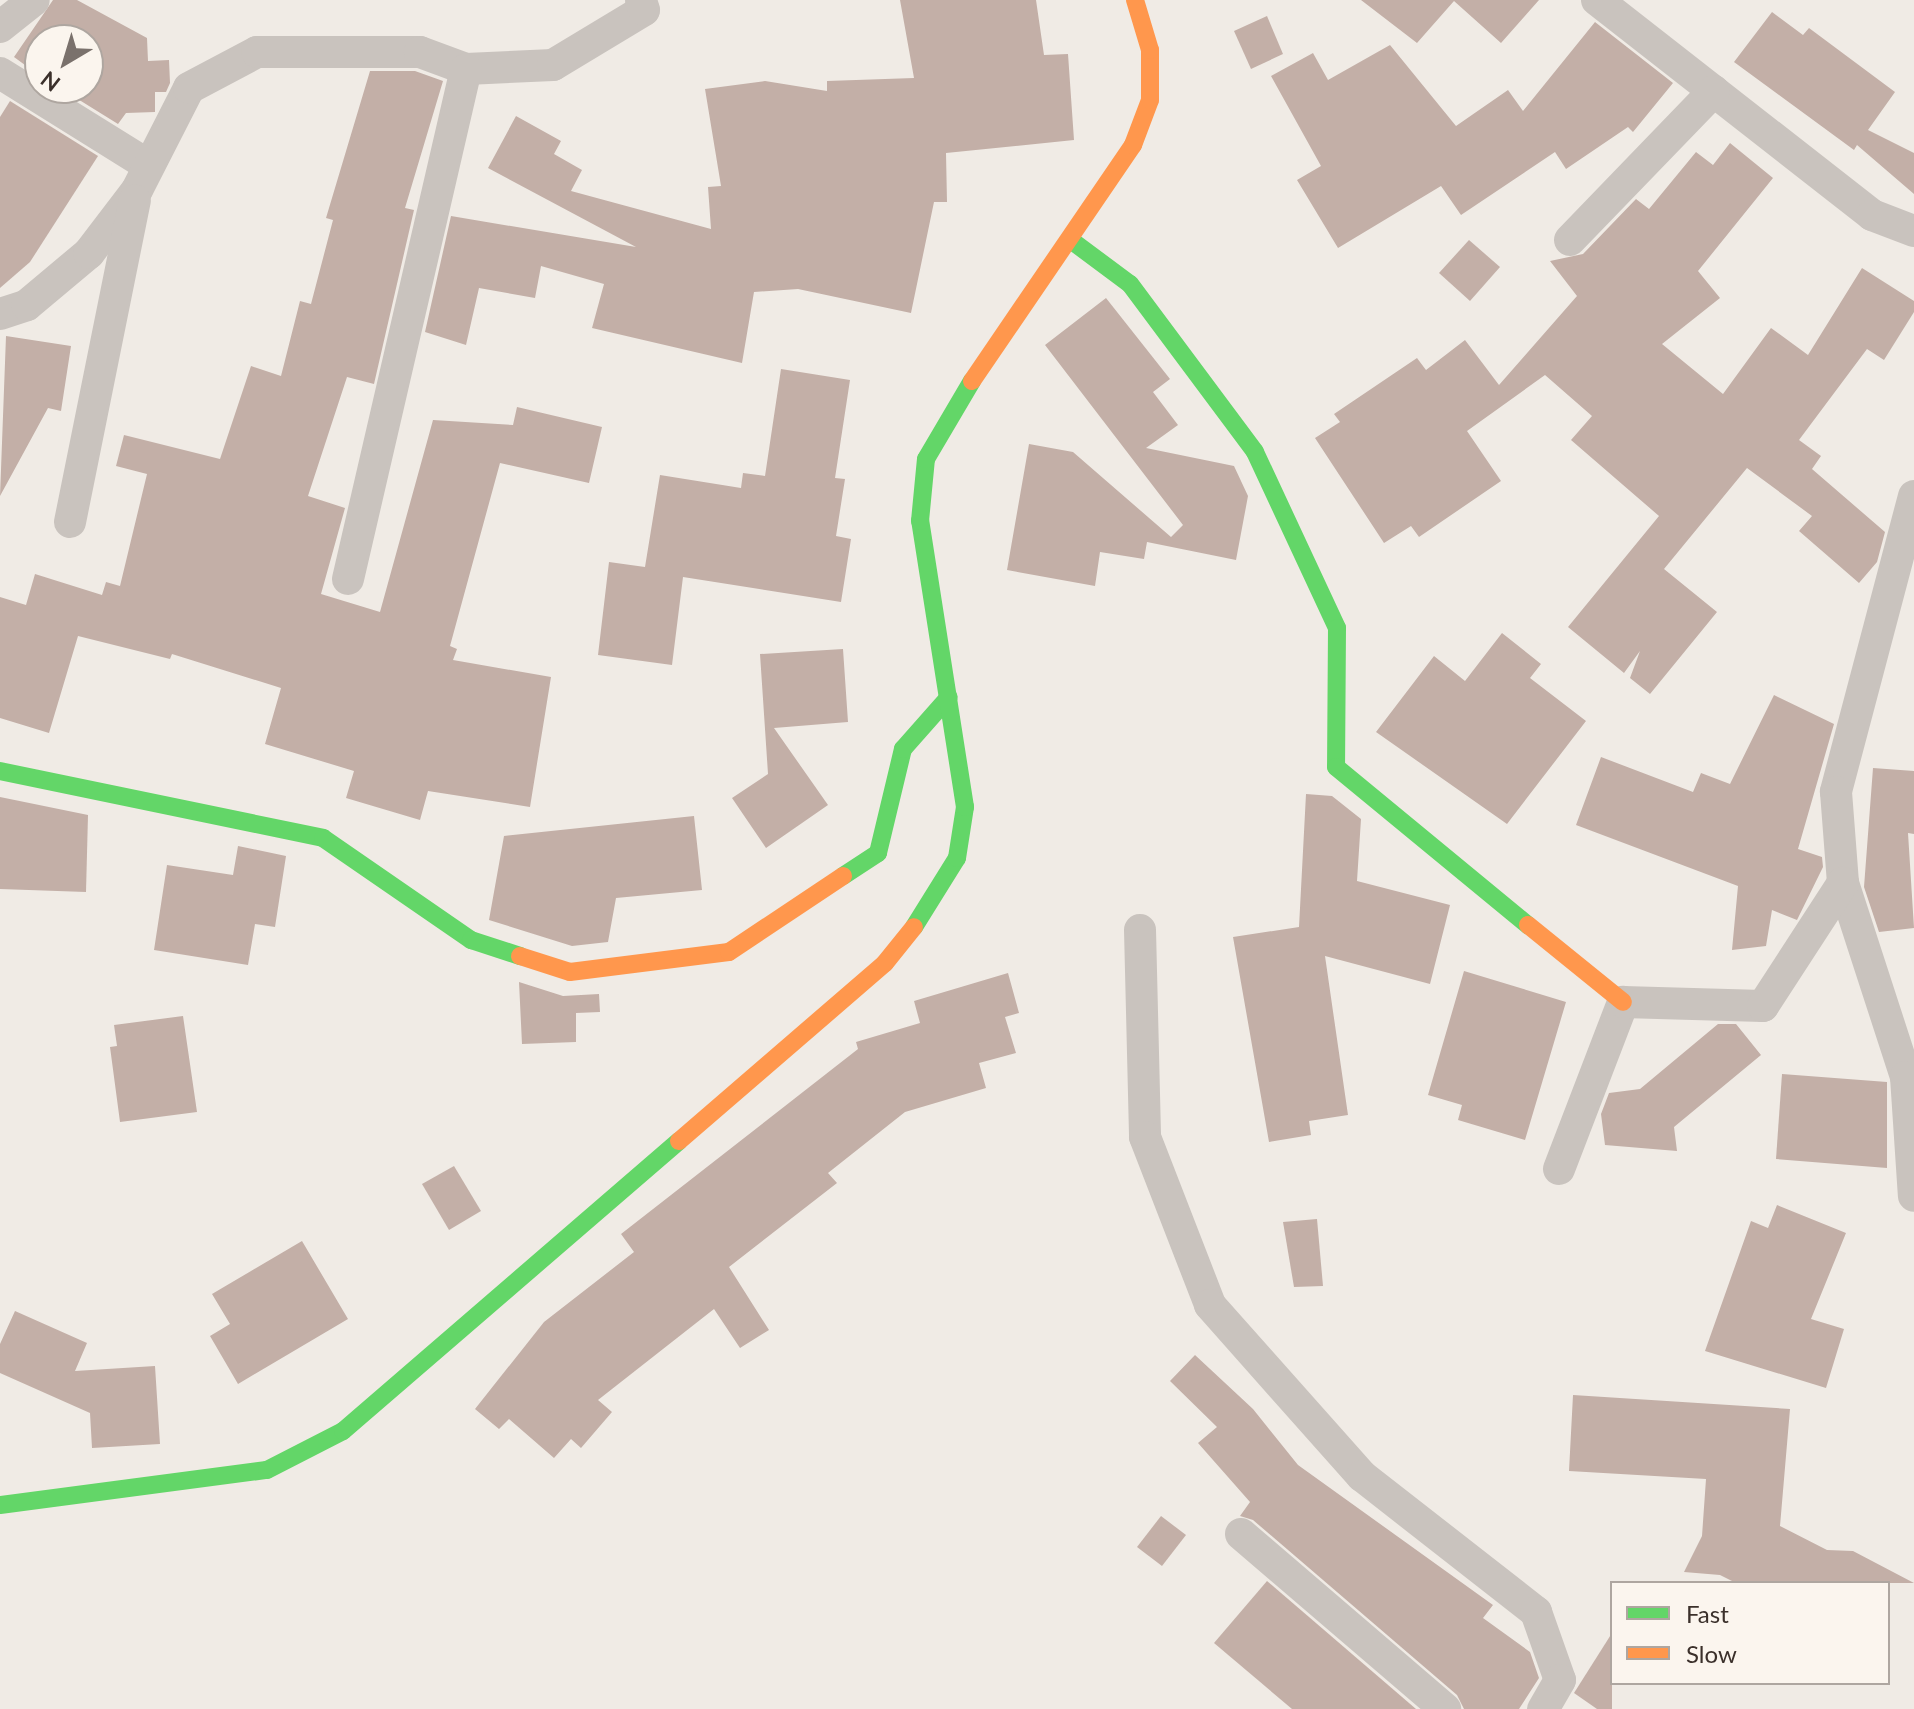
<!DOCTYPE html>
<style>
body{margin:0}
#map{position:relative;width:1914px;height:1709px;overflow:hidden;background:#f0ebe5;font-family:Lato,sans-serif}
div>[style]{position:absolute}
.building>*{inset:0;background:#c3afa7}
.street>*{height:32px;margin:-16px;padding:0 16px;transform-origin:16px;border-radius:16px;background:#c9c3be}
.fast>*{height:18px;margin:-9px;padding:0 9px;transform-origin:9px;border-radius:9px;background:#63d668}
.slow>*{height:18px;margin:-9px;padding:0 9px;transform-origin:9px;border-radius:9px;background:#ff974d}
span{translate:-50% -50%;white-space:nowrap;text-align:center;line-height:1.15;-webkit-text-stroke:7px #fbf5ee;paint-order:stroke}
.legend{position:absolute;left:1610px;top:1581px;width:280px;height:104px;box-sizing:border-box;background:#fbf5ee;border:2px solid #aea6a0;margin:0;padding:10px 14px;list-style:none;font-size:24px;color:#3b302b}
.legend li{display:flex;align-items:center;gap:16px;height:40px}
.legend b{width:40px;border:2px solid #aea6a0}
.north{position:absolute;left:24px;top:24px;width:80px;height:80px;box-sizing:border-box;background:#fbf5ee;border:2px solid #aea6a0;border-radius:50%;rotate:218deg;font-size:22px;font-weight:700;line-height:32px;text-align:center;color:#3b302b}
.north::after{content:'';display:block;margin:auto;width:28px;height:36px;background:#7a716c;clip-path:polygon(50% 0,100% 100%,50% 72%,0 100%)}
</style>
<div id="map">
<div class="building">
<i style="clip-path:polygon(53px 0,77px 0,147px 38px,148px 61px,169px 60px,170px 83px,166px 92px,155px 92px,155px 112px,126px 113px,118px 124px,60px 88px,88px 88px,88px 40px,40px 40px,40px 76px,14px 57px)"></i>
<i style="clip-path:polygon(900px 0,1036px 0,1044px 55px,1068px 54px,1074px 140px,946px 153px,947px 202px,934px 202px,911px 313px,798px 289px,754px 292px,742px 363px,592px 328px,604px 284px,541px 266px,535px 298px,479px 288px,466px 345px,425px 332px,451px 216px,636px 247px,488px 168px,516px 116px,561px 141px,554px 154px,582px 170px,571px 191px,711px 229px,708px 187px,721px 186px,705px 89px,765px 81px,827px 91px,827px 81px,914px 78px)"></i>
<i style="clip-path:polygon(1361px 0,1539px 0,1501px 43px,1454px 1px,1417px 43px)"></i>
<i style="clip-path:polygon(1772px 12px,1803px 35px,1809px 28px,1895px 92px,1868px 130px,1914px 153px,1914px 194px,1857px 145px,1854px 150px,1734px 62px)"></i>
<i style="clip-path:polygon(1267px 16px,1283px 54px,1251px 69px,1234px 31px)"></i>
<i style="clip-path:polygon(1595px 22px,1673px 83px,1633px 132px,1628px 127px,1566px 169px,1555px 152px,1461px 215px,1441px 186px,1338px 248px,1297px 180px,1321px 166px,1271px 76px,1313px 53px,1328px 80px,1390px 45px,1456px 126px,1508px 90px,1523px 111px)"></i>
<i style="clip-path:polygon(370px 71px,415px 71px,443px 81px,405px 208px,414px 210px,374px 384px,347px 377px,308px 496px,345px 508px,321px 594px,380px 612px,433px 420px,513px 425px,517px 407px,602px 427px,589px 483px,500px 463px,450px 646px,457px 649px,453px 660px,551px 677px,530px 807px,428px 791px,420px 820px,346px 798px,354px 771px,265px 744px,281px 688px,172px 654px,170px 659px,78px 636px,49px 733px,0 718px,0 597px,26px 605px,35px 574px,102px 595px,106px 582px,120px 586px,147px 474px,116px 466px,124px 435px,220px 459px,251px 366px,281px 376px,300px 301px,311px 304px,333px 220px,326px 218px)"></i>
<i style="clip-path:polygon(10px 101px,98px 156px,30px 262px,0 288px,0 117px)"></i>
<i style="clip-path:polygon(1730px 143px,1773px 178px,1698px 271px,1720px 298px,1662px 344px,1723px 394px,1771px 328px,1808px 355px,1862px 268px,1914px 301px,1914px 312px,1884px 360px,1867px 349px,1799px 440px,1821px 456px,1812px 469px,1885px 532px,1877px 562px,1859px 583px,1799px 531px,1812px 516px,1747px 468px,1664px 569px,1717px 612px,1650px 694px,1630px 678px,1640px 651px,1624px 673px,1568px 627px,1659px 516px,1571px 440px,1592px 416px,1545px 375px,1467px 431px,1501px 481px,1419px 537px,1411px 526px,1384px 543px,1315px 438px,1340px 422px,1334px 414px,1417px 358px,1426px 370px,1465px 340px,1499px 385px,1577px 296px,1550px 261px,1583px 254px,1636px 199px,1649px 209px,1696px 152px,1713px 165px)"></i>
<i style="clip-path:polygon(1469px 240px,1500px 267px,1470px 301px,1439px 273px)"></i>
<i style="clip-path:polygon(1106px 298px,1170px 379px,1153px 392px,1178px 425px,1146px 448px,1234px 466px,1248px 496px,1236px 560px,1147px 542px,1144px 559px,1100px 552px,1095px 586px,1007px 570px,1029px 444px,1073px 452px,1171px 537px,1183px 525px,1045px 345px)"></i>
<i style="clip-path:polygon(6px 336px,71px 346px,61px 411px,48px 408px,0 496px)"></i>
<i style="clip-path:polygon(781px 369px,850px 380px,835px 478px,845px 479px,836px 536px,851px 539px,841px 602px,683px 577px,672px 665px,598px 655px,609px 562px,645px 567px,660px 475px,741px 488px,743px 473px,765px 476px)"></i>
<i style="clip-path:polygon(1502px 633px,1541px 664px,1530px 678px,1586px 721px,1507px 824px,1376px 732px,1434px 656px,1465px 681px)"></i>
<i style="clip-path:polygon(843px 649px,848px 722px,774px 728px,828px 805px,766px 848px,732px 798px,768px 774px,760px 654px)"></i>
<i style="clip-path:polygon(1774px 695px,1834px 724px,1798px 849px,1822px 857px,1823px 867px,1797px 920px,1772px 910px,1766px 946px,1732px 950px,1738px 886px,1576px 825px,1601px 757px,1693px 792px,1701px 773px,1730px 784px)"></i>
<i style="clip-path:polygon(1873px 768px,1914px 771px,1914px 834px,1908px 833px,1914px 928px,1879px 932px,1864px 887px)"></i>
<i style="clip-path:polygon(1306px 794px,1332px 796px,1361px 819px,1357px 881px,1450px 905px,1430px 984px,1325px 956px,1348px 1115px,1309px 1121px,1311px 1135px,1269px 1142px,1233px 937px,1299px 927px)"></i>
<i style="clip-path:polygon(0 797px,88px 815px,86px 892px,0 889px)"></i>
<i style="clip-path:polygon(694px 816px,702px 890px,616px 898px,608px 942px,572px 946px,489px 920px,504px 836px)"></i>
<i style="clip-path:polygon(238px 846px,286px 856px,275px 927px,255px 924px,248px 965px,154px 950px,167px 865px,233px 875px)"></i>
<i style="clip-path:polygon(1464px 971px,1566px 1002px,1525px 1140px,1458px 1120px,1462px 1105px,1428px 1095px)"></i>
<i style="clip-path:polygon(1008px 973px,1019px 1013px,1005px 1017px,1016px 1053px,979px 1063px,986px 1088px,905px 1112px,828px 1173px,837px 1183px,729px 1267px,769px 1330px,740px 1348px,714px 1309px,598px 1400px,612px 1412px,581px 1448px,571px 1439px,554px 1458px,509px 1419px,499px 1429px,475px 1409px,544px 1322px,634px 1252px,621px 1234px,858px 1049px,856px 1042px,920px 1023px,914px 1001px)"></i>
<i style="clip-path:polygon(519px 982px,563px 996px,599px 994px,600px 1012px,576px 1013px,576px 1042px,522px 1044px)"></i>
<i style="clip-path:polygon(183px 1016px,197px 1112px,120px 1122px,110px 1047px,117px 1046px,114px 1025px)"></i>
<i style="clip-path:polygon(1718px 1024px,1736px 1024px,1761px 1055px,1674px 1127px,1677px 1151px,1605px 1145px,1601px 1114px,1609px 1093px,1640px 1089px)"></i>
<i style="clip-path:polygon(1782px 1074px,1887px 1082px,1887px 1168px,1776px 1159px)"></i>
<i style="clip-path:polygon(454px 1166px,481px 1211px,449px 1230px,422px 1184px)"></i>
<i style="clip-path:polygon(1777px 1205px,1846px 1233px,1811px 1319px,1844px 1329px,1826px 1388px,1705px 1351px,1751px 1221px,1768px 1228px)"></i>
<i style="clip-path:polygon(1317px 1219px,1323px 1286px,1294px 1287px,1283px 1222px)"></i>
<i style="clip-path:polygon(302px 1241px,348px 1319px,238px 1384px,210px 1336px,230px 1324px,212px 1294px)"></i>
<i style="clip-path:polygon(15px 1311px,87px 1343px,75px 1371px,155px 1366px,160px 1444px,92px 1448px,90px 1413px,0 1373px,0 1344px)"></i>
<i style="clip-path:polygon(1195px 1355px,1253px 1409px,1298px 1465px,1493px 1605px,1483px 1618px,1530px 1652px,1539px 1678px,1519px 1709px,1464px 1709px,1457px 1695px,1253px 1520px,1240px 1516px,1250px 1502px,1198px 1443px,1217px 1427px,1170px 1381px)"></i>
<i style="clip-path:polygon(1573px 1395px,1790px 1409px,1780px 1526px,1827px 1550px,1853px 1551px,1914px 1583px,1736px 1583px,1720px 1575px,1684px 1572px,1702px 1536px,1706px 1479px,1569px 1471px)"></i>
<i style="clip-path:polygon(1161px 1516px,1186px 1535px,1162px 1566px,1137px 1547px)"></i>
<i style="clip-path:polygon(1267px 1581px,1416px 1709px,1292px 1709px,1214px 1643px)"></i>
<i style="clip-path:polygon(1612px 1633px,1612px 1709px,1597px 1709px,1574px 1693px)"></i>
</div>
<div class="street">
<i style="left:1597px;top:0;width:349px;rotate:38deg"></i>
<i style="left:1872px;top:215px;width:45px;rotate:20.9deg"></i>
<i style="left:0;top:27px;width:43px;rotate:-38.5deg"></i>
<i style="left:0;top:73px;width:172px;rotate:31.9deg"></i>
<i style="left:1570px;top:240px;width:207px;rotate:-46deg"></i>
<i style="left:0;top:314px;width:28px;rotate:-18deg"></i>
<i style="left:27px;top:305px;width:81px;rotate:-40deg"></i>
<i style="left:89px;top:253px;width:79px;rotate:-52.7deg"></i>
<i style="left:137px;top:190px;width:114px;rotate:-63deg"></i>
<i style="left:189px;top:88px;width:77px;rotate:-27.9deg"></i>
<i style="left:257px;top:52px;width:163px"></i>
<i style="left:420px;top:52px;width:49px;rotate:20.3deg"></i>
<i style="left:466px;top:69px;width:87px;rotate:-2.6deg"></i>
<i style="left:553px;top:65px;width:106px;rotate:-31.1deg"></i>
<i style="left:644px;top:10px;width:10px;rotate:-107deg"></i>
<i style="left:1914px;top:496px;width:306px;rotate:104.8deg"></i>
<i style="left:1836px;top:792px;width:91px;rotate:85.6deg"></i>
<i style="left:1843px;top:883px;width:204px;rotate:72deg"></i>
<i style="left:1906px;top:1077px;width:119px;rotate:86.2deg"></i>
<i style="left:70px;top:522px;width:328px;rotate:-78.6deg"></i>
<i style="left:348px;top:579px;width:523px;rotate:-76.97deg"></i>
<i style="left:1140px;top:930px;width:207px;rotate:88.6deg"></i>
<i style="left:1145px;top:1137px;width:180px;rotate:68.8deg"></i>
<i style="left:1210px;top:1305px;width:229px;rotate:48.4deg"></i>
<i style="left:1362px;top:1476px;width:221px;rotate:38deg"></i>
<i style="left:1536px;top:1612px;width:72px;rotate:70.6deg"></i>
<i style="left:1560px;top:1680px;width:34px;rotate:120deg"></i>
<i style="left:1559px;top:1169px;width:179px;rotate:-69deg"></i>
<i style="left:1623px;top:1002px;width:140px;rotate:1.6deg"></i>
<i style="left:1763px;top:1006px;width:147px;rotate:-57deg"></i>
<i style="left:1241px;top:1534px;width:269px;rotate:40.6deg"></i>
</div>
<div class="fast">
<i style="left:1072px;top:241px;width:72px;rotate:36.6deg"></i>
<i style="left:1130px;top:284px;width:209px;rotate:53.3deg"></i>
<i style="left:1255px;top:452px;width:194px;rotate:65deg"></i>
<i style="left:1337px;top:628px;width:139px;rotate:90.4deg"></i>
<i style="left:1336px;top:767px;width:249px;rotate:39.5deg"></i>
<i style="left:0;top:771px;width:330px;rotate:11.7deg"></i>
<i style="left:323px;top:838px;width:180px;rotate:34.6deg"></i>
<i style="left:471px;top:940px;width:52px;rotate:18.1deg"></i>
<i style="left:843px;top:876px;width:42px;rotate:-33.3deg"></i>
<i style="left:878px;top:853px;width:107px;rotate:-76.5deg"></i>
<i style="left:903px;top:749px;width:69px;rotate:-48.5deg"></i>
<i style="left:914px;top:927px;width:81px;rotate:-58.1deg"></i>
<i style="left:957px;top:858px;width:52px;rotate:-81.1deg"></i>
<i style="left:965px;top:807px;width:290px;rotate:-98.9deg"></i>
<i style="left:920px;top:521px;width:62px;rotate:-84.5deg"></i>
<i style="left:926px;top:459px;width:91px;rotate:-59.5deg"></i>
<i style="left:0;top:1505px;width:269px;rotate:-7.5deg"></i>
<i style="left:267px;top:1470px;width:85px;rotate:-27.2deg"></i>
<i style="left:343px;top:1431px;width:444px;rotate:-40.8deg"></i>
</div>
<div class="slow">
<i style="left:972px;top:381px;width:286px;rotate:-55.7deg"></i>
<i style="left:1133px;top:145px;width:48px;rotate:-69.3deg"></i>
<i style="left:1150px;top:100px;width:50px;rotate:-90deg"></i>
<i style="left:1150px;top:50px;width:52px;rotate:-106.7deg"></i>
<i style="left:1528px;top:925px;width:122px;rotate:39deg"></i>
<i style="left:520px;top:956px;width:52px;rotate:17.7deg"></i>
<i style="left:570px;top:972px;width:160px;rotate:-7.2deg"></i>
<i style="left:729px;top:952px;width:137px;rotate:-33.7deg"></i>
<i style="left:679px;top:1141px;width:272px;rotate:-40.8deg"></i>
<i style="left:885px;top:963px;width:46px;rotate:-51.1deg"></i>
</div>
<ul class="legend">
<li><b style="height:10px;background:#63d668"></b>Fast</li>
<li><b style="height:10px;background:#ff974d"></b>Slow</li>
</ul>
<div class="north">N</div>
</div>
